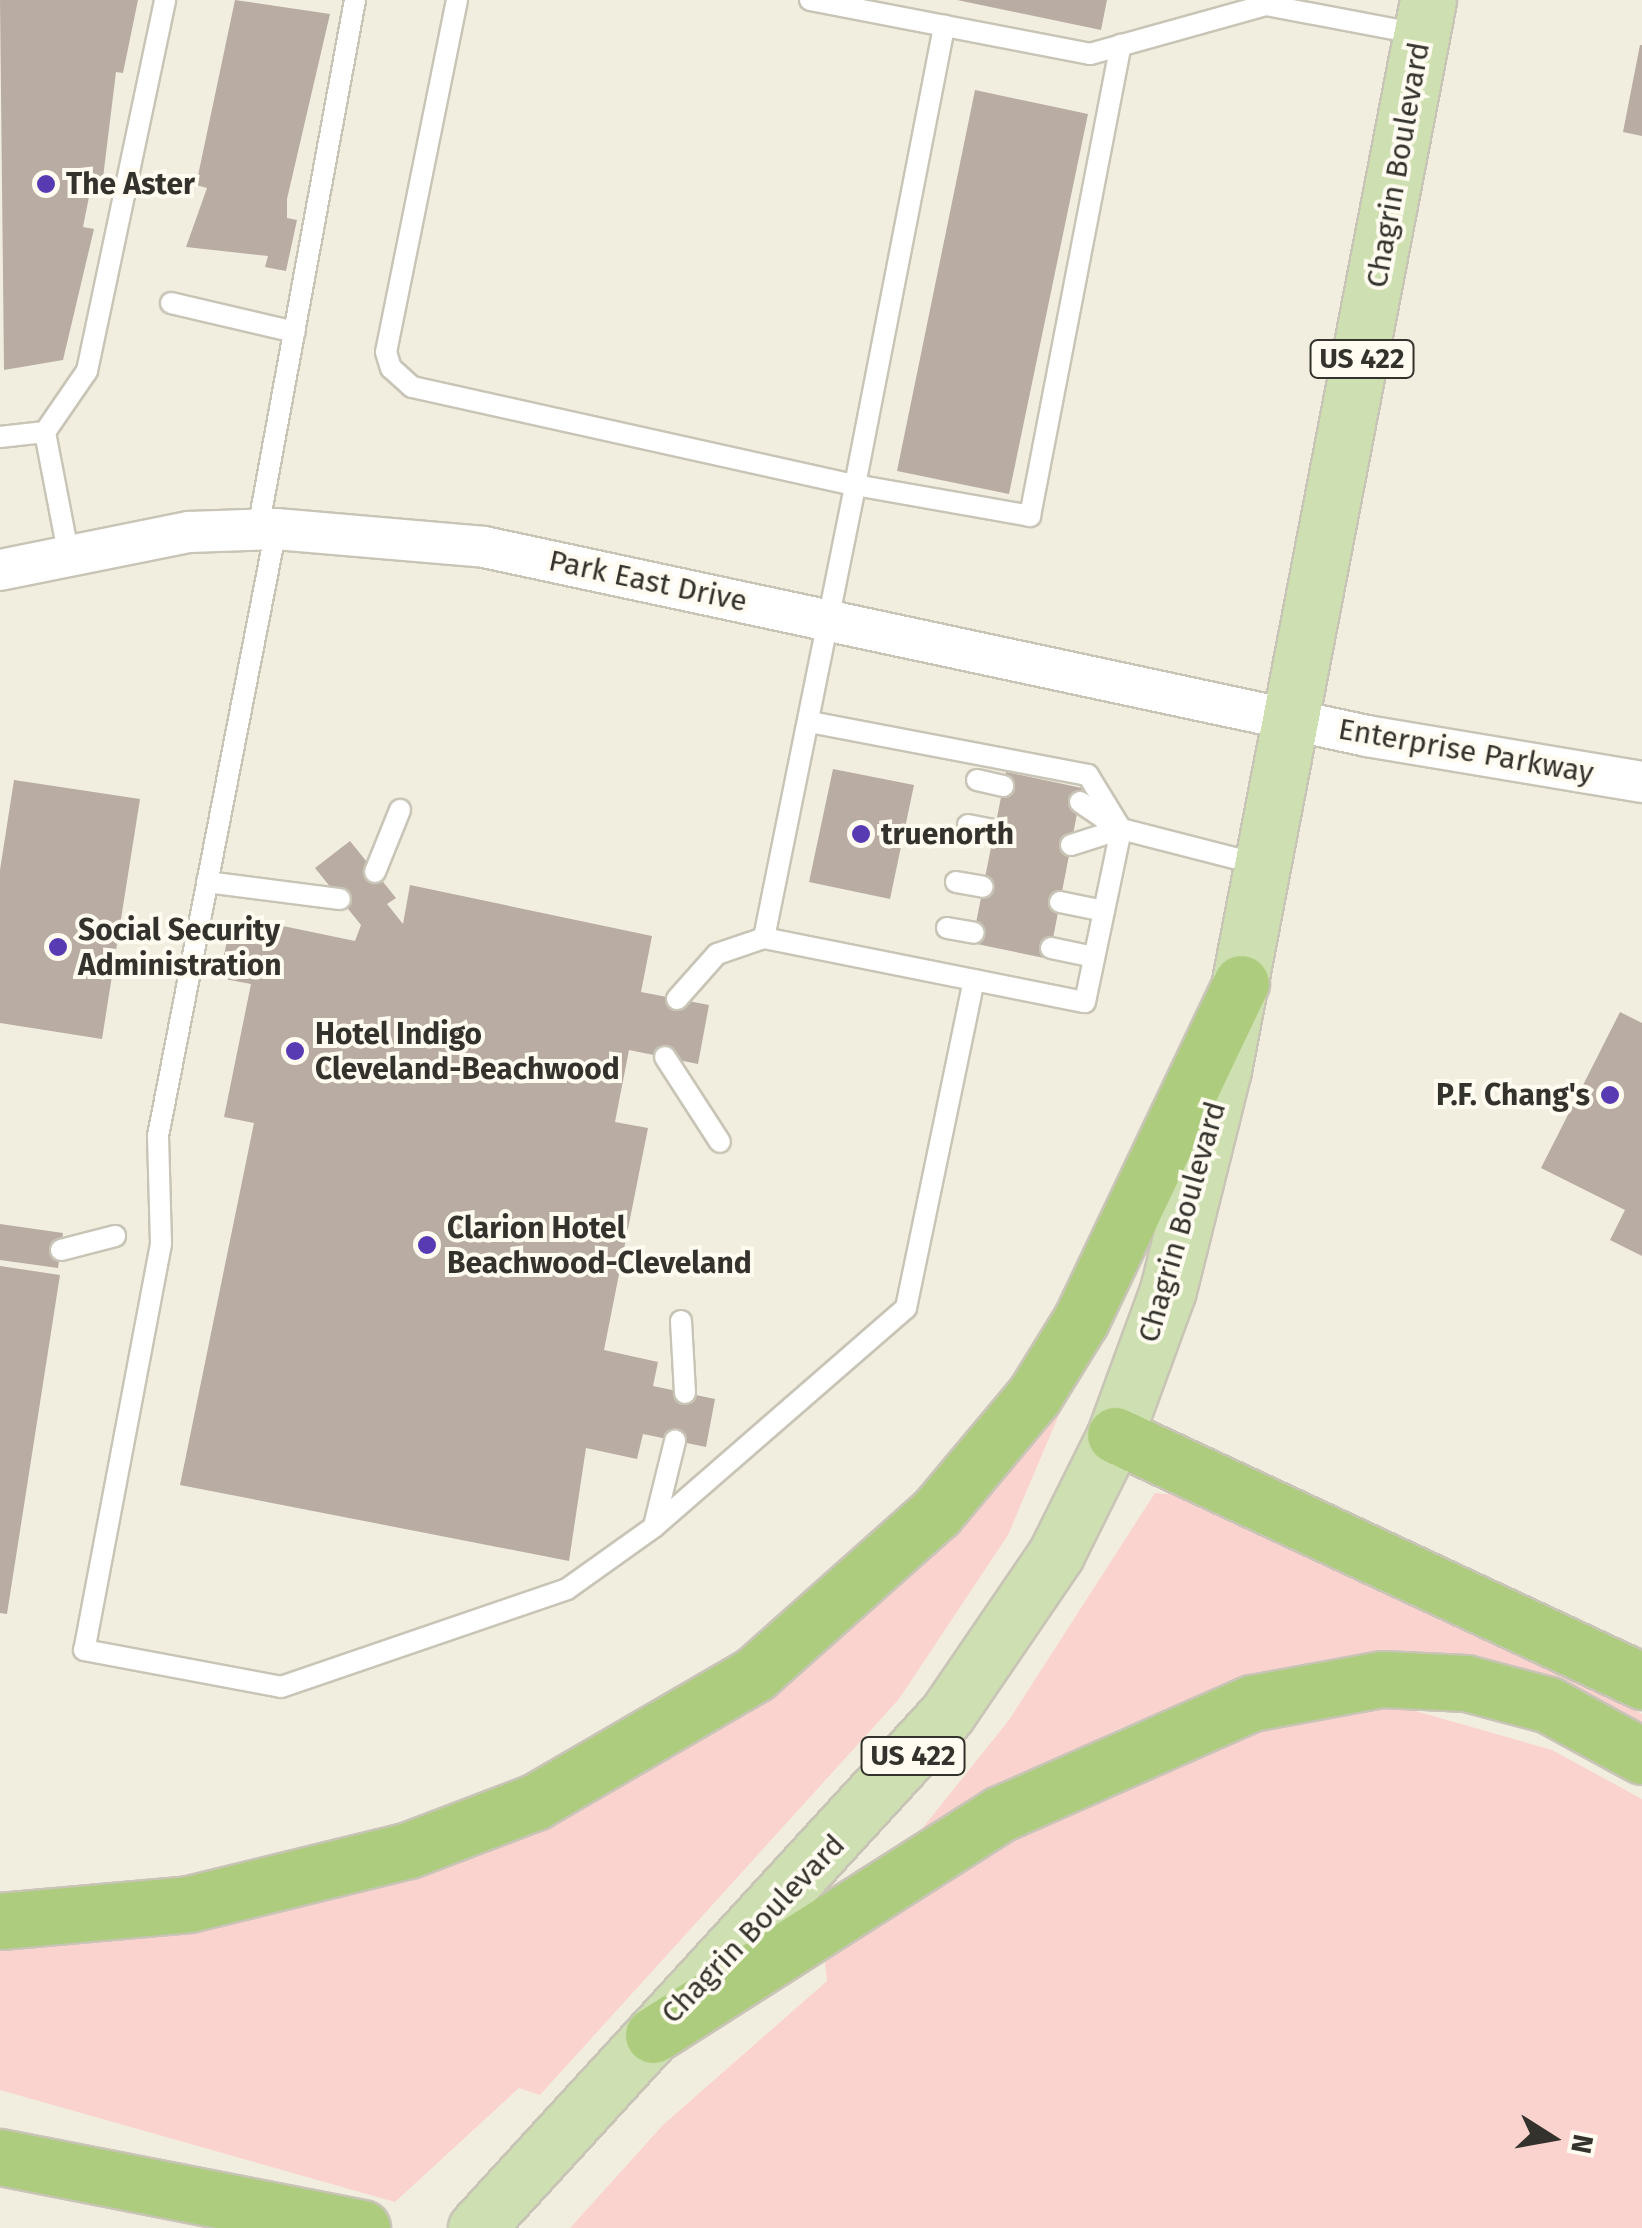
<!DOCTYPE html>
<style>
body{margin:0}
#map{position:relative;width:1642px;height:2228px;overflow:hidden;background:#f2eedf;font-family:"Fira Sans",sans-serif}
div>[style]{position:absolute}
.green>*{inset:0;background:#fbd3ce}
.building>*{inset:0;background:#b9aca3}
.roads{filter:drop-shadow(2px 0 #c8c4b6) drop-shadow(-2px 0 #c8c4b6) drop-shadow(0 2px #c8c4b6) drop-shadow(0 -2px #c8c4b6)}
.lane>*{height:20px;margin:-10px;padding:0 10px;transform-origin:10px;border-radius:10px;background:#fff}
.street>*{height:40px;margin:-20px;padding:0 20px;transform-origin:20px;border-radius:20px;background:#fff}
.primary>*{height:55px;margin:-27.5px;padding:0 27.5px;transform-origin:27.5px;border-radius:27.5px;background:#cee0b1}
.highway>*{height:55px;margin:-27.5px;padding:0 27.5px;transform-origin:27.5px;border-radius:27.5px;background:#adcc7d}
.dots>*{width:28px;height:28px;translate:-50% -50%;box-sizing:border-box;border:5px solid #fffbf0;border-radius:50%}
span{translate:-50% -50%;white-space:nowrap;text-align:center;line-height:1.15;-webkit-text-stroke:8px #fffbf0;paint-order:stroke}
.shield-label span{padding:2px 8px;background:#fffbf0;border:2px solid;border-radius:8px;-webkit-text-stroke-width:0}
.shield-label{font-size:28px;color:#33322c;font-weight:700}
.street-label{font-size:30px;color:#33322c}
.poi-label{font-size:30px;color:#33322c;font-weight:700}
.left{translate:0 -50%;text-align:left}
.right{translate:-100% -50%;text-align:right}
.north{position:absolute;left:1502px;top:2088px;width:100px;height:100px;-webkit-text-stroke:8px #fffbf0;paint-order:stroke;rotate:101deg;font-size:28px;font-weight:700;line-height:40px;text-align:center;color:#33322c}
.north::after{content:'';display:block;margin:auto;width:35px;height:45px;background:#33322c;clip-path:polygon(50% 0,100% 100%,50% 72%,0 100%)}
</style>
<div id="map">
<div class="green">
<i style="clip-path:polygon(1069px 1391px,1008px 1535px,899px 1699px,540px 2095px,519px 2088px,395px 2202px,0 2090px,0 1940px,636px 1775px)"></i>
<i style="clip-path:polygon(1155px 1493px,1188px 1496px,1616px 1699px,1642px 1714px,1642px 1732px,1292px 1668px,1116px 1730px,917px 1835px,1009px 1720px)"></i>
<i style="clip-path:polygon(1309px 1708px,1405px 1708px,1552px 1750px,1642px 1799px,1642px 2228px,570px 2228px,663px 2125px,827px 1981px,825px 1962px,945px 1869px,1051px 1823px,1210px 1733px)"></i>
</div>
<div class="building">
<i style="clip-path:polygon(0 0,138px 0,123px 73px,116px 72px,102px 186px,92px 182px,83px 227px,94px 229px,63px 360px,4px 370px)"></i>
<i style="clip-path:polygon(235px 0,330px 14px,287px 199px,287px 218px,297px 220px,286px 271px,265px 267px,268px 256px,186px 247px,207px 188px,196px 185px)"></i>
<i style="clip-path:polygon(957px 0,1107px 0,1101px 30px)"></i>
<i style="clip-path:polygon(1640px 45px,1642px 45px,1642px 136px,1623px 132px)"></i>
<i style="clip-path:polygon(975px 90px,1088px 114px,1009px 494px,897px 471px)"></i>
<i style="clip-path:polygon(833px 769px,914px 785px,890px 899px,809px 882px)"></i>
<i style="clip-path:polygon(1006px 772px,1082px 788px,1049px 959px,972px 943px)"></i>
<i style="clip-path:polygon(14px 780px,140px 799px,102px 1039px,0 1023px,0 870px)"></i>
<i style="clip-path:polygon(350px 841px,396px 898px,387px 904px,403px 924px,410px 885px,652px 936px,641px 992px,709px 1005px,698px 1064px,629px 1050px,615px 1122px,648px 1128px,604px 1350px,658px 1362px,653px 1386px,715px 1399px,706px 1447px,643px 1434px,637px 1459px,586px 1448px,569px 1561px,180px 1485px,254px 1123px,224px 1117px,251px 984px,219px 978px,227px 941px,240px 943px,245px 918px,355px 941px,361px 925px,315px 868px)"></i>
<i style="clip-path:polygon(1620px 1012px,1642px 1023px,1642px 1256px,1610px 1240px,1625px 1210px,1541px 1168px)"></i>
<i style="clip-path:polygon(0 1224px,63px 1233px,58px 1268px,0 1260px)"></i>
<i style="clip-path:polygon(0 1266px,60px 1275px,7px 1614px,0 1613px)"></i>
</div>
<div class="roads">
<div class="lane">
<i style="left:457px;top:0;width:359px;rotate:101.4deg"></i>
<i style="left:386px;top:352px;width:17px;rotate:73deg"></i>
<i style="left:391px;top:368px;width:28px;rotate:42deg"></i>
<i style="left:412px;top:387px;width:454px;rotate:12.5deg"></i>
<i style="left:855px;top:485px;width:468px;rotate:-79deg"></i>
<i style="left:810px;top:0;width:285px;rotate:10.9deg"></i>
<i style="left:1090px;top:54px;width:183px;rotate:-15.6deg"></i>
<i style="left:1266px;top:5px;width:156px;rotate:10.7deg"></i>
<i style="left:171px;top:303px;width:127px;rotate:13.2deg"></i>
<i style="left:0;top:437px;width:45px;rotate:-6.3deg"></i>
<i style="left:258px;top:529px;width:538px;rotate:-79.61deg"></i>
<i style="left:276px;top:529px;width:618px;rotate:101deg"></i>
<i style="left:158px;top:1136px;width:108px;rotate:88.4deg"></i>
<i style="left:161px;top:1244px;width:413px;rotate:100.7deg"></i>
<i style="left:84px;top:1650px;width:200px;rotate:10.6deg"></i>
<i style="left:281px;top:1687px;width:302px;rotate:-18.9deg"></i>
<i style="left:567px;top:1589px;width:107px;rotate:-35.5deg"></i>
<i style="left:654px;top:1527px;width:334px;rotate:-41deg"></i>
<i style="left:906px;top:1308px;width:335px;rotate:-78.3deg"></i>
<i style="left:68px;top:552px;width:122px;rotate:-100.9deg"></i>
<i style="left:45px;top:432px;width:74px;rotate:-55.5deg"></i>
<i style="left:87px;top:371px;width:379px;rotate:-78.1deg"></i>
<i style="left:810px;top:722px;width:283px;rotate:10.8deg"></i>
<i style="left:1088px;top:775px;width:63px;rotate:58.6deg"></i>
<i style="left:977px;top:780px;width:27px;rotate:13deg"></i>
<i style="left:1080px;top:802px;width:42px;rotate:34.4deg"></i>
<i style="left:968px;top:825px;width:26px;rotate:11deg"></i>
<i style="left:1071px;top:845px;width:52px;rotate:-17.7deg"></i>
<i style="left:375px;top:872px;width:67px;rotate:-68deg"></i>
<i style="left:207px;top:882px;width:134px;rotate:7.3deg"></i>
<i style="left:956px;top:882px;width:27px;rotate:10deg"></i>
<i style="left:1060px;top:902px;width:45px;rotate:11.6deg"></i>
<i style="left:947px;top:928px;width:27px;rotate:10deg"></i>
<i style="left:764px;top:938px;width:462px;rotate:-78.6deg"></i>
<i style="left:855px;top:485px;width:178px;rotate:10deg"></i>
<i style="left:1030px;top:516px;width:480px;rotate:-79.1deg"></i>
<i style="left:1051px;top:948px;width:44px;rotate:11.8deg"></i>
<i style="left:677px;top:999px;width:60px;rotate:-48.4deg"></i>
<i style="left:717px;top:954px;width:50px;rotate:-18.8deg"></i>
<i style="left:764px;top:938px;width:327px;rotate:11.3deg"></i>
<i style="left:1085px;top:1002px;width:177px;rotate:-78.2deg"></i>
<i style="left:1121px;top:829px;width:145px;rotate:14.4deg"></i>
<i style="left:665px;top:1057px;width:101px;rotate:57.1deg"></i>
<i style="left:61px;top:1250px;width:56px;rotate:-14.5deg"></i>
<i style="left:681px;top:1321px;width:72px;rotate:86.8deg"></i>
<i style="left:654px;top:1526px;width:88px;rotate:-76.1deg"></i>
</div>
<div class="street">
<i style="left:0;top:570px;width:193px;rotate:-11.4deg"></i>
<i style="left:189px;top:532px;width:87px;rotate:-2deg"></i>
<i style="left:276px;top:529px;width:209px;rotate:4.9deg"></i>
<i style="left:484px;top:547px;width:903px;rotate:12.08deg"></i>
<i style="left:1367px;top:736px;width:279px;rotate:9.5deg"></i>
</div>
<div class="primary">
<i style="left:476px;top:2228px;width:697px;rotate:-47.5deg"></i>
<i style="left:947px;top:1714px;width:194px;rotate:-55.7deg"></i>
<i style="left:1056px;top:1554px;width:133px;rotate:-63.6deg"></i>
<i style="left:1115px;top:1435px;width:154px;rotate:-69.9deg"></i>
<i style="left:1168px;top:1290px;width:227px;rotate:-76deg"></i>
<i style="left:1223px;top:1070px;width:1089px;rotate:-79.15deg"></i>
</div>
<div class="highway">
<i style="left:1115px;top:1435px;width:582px;rotate:25.02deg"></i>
<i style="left:0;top:1921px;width:190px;rotate:-5.1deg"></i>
<i style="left:189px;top:1904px;width:227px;rotate:-13.8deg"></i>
<i style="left:409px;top:1850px;width:135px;rotate:-20.9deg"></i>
<i style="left:535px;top:1802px;width:255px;rotate:-30.2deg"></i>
<i style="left:755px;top:1674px;width:242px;rotate:-41.7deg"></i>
<i style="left:936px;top:1513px;width:153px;rotate:-50.1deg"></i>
<i style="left:1034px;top:1396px;width:89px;rotate:-58.3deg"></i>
<i style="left:1081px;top:1320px;width:373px;rotate:-64.6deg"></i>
<i style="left:653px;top:2035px;width:411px;rotate:-32.5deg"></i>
<i style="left:1000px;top:1814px;width:275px;rotate:-23.8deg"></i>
<i style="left:1252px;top:1703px;width:132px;rotate:-10.5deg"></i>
<i style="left:1382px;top:1679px;width:84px;rotate:2.7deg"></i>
<i style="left:1466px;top:1683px;width:86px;rotate:14.8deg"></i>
<i style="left:1549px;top:1705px;width:106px;rotate:28.7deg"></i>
<i style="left:0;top:2157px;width:369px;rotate:11.1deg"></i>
</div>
</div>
<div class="dots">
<i style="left:46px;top:184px;background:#583bb3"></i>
<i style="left:861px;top:834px;background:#583bb3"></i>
<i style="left:58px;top:947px;background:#583bb3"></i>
<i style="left:295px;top:1051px;background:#583bb3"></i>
<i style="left:1610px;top:1095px;background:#583bb3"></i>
<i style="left:427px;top:1245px;background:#583bb3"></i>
</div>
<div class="shield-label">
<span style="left:1362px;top:359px">US 422</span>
<span style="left:913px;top:1756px">US 422</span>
</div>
<div class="street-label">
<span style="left:1398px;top:165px;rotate:-80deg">Chagrin Boulevard</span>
<span style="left:648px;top:581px;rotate:12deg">Park East Drive</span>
<span style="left:1466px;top:751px;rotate:10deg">Enterprise Parkway</span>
<span style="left:1182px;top:1222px;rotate:-74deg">Chagrin Boulevard</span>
<span style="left:753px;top:1929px;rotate:-46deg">Chagrin Boulevard</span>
</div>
<div class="poi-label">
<span class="left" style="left:66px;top:184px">The Aster</span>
<span class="left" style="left:881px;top:834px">truenorth</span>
<span class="left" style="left:78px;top:947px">Social Security<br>Administration</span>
<span class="left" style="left:315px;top:1051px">Hotel Indigo<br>Cleveland-Beachwood</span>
<span class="right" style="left:1590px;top:1095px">P.F. Chang's</span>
<span class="left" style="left:447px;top:1245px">Clarion Hotel<br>Beachwood-Cleveland</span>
</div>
<div class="north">N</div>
</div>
